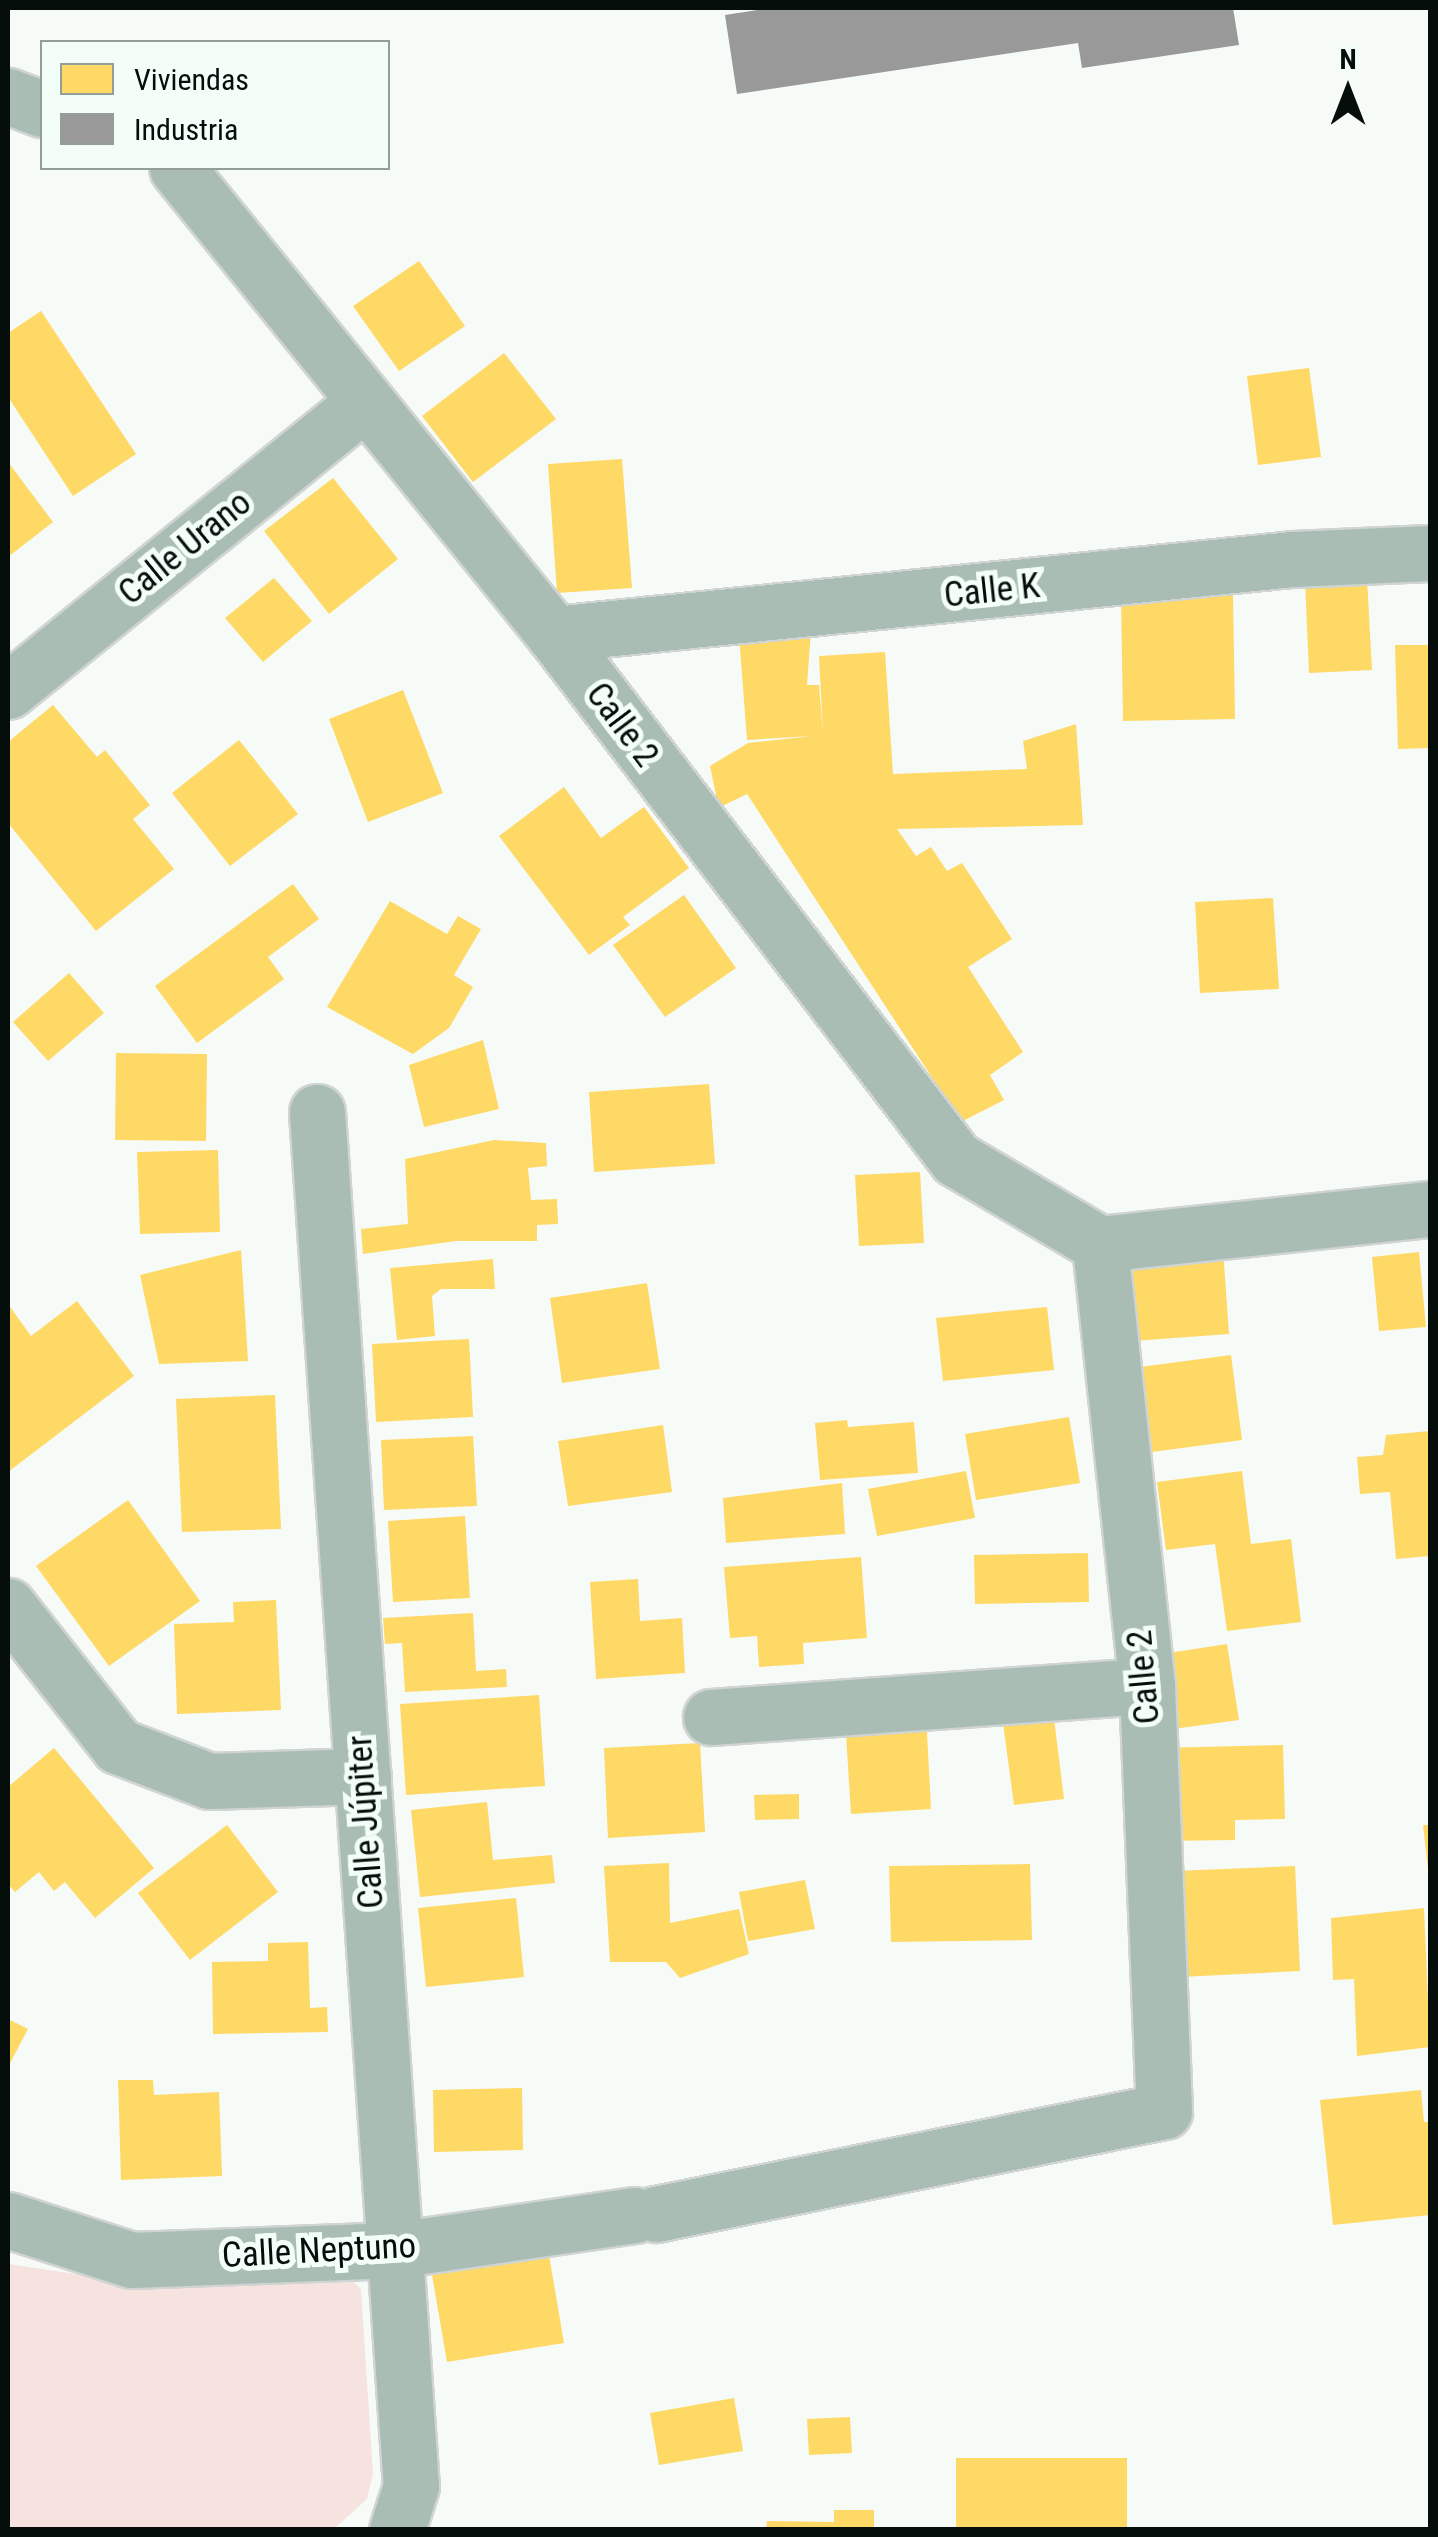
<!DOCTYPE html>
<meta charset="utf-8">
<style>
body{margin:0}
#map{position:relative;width:1438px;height:2537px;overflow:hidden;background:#f6fbf8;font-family:"Roboto Condensed",sans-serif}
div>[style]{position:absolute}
.green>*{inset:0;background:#f6e3df}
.homes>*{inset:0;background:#ffd966}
.industry>*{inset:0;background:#999}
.roads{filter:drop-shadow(2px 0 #d0d4d2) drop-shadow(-2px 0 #d0d4d2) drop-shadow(0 2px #d0d4d2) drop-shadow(0 -2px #d0d4d2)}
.minor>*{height:55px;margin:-27.5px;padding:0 27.5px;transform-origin:27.5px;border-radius:27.5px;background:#a9bdb4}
span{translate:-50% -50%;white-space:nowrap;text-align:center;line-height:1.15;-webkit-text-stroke:10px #f3fef8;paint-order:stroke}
.street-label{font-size:35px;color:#050e0a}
.frame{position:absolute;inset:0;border:10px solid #050e0a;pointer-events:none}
.legend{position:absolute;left:40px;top:40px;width:350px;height:130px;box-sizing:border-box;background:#f3fef8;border:2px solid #949e99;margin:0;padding:12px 18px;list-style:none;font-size:30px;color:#050e0a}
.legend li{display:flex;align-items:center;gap:20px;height:50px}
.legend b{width:50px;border:2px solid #949e99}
.north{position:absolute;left:1298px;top:40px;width:100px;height:100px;-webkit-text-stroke:8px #f3fef8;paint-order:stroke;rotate:0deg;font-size:28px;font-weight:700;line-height:40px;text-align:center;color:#050e0a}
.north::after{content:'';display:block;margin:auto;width:35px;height:45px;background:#050e0a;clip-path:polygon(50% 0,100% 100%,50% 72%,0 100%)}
</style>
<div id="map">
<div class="green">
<i style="clip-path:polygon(8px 2264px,90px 2276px,339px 2268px,361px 2289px,373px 2474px,367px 2499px,334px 2529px,8px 2530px)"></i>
</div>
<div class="homes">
<i style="clip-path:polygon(419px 261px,465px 326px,399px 371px,353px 306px)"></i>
<i style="clip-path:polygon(41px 311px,136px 454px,73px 496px,8px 397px,8px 333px)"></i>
<i style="clip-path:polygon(504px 353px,556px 419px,473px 482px,422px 416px)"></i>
<i style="clip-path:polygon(1309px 368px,1321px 457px,1258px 465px,1247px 376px)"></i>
<i style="clip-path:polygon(622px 459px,632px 588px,557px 593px,548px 464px)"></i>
<i style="clip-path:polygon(8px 462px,53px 522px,8px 557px)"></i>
<i style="clip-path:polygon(333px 478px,398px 559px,329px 614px,264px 531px)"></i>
<i style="clip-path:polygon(274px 578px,312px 621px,263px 662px,225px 618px)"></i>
<i style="clip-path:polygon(1367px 578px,1372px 670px,1309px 673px,1305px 581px)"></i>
<i style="clip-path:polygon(1233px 594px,1235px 719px,1123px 721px,1121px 596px)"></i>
<i style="clip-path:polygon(811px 630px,807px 685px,819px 685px,823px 735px,819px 656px,885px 652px,893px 774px,1027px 769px,1023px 741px,1076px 724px,1083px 825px,897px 829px,916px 856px,931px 847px,947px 871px,962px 863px,1012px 939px,968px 967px,1023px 1052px,990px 1075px,1004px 1100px,961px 1122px,747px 794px,706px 814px,716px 795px,710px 766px,748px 743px,812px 736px,747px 740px,739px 635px)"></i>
<i style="clip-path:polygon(1395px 645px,1430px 645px,1430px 748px,1398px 749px)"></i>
<i style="clip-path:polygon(403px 690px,443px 793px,368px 822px,329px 719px)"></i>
<i style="clip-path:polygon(53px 705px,97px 757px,105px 750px,150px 805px,133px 819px,174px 869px,96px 931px,8px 823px,8px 742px)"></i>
<i style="clip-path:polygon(239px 740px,298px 814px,230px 866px,172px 793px)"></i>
<i style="clip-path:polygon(564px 787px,601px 838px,644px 807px,689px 868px,623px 917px,630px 925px,589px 955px,499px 836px)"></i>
<i style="clip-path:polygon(293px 884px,319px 919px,268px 957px,284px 979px,197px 1043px,155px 986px)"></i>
<i style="clip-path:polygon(684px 895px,736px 968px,665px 1017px,613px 945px)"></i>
<i style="clip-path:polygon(1273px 898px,1279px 989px,1200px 993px,1195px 902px)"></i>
<i style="clip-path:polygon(390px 901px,447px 934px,458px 916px,481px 929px,454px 975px,473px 987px,449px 1028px,413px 1054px,327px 1007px)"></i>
<i style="clip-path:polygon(69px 973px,104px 1013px,48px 1061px,13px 1022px)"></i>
<i style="clip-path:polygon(483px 1040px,499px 1109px,424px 1127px,409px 1065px)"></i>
<i style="clip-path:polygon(116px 1053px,207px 1054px,206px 1141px,115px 1140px)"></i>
<i style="clip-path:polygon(709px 1084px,715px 1164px,594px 1172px,589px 1092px)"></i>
<i style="clip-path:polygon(494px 1140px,546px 1143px,547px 1166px,528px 1168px,531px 1200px,557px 1199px,558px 1224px,537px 1225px,537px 1241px,456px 1241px,363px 1254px,361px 1229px,408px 1224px,405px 1159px)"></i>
<i style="clip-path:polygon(218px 1150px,220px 1232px,140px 1234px,137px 1152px)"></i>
<i style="clip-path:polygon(920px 1172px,924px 1243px,859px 1246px,855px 1175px)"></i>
<i style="clip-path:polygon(1223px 1249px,1229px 1334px,1133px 1341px,1127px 1256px)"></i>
<i style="clip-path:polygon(241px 1250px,248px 1361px,159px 1364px,140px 1275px)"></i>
<i style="clip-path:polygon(1419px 1252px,1426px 1327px,1379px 1331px,1372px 1257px)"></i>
<i style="clip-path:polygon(493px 1259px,495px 1289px,441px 1289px,432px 1296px,435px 1336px,397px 1340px,390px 1268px)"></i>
<i style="clip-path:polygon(647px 1283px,660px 1369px,562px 1383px,550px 1298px)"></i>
<i style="clip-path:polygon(77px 1301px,134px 1376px,8px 1472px,8px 1304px,31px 1336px)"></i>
<i style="clip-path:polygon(1047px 1307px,1054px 1370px,943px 1381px,936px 1318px)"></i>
<i style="clip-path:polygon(469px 1339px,473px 1417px,376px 1422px,372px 1344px)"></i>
<i style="clip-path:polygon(1231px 1355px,1242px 1440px,1152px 1452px,1140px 1367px)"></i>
<i style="clip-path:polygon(275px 1395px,281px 1529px,182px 1532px,176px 1399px)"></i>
<i style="clip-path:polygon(1069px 1417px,1080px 1483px,976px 1500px,965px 1434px)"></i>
<i style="clip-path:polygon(847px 1420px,848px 1427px,914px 1422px,918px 1473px,820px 1480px,815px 1423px)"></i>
<i style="clip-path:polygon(663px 1425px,672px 1492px,568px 1506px,558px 1441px)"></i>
<i style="clip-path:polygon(1430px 1431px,1430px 1556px,1396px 1559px,1390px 1492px,1360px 1494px,1357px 1457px,1383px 1455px,1386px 1435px)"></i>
<i style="clip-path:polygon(473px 1436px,477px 1506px,384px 1510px,381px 1440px)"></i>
<i style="clip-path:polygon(966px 1471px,975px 1518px,877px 1536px,868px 1489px)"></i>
<i style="clip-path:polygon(1242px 1471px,1251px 1544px,1291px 1539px,1301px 1622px,1227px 1631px,1215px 1544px,1166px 1550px,1157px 1482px)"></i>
<i style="clip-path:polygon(842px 1483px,845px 1534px,726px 1543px,723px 1498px)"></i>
<i style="clip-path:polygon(128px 1500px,200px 1601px,109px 1666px,36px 1566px)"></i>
<i style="clip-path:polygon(465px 1516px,470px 1598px,393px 1602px,388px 1521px)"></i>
<i style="clip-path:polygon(1088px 1553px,1089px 1602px,975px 1604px,974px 1555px)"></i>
<i style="clip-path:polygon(861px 1557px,867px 1638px,803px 1643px,804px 1664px,759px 1667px,757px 1636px,730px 1638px,724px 1567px)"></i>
<i style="clip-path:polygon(638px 1579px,640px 1621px,682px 1618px,685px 1673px,596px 1679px,590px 1582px)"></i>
<i style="clip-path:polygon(276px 1600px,281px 1710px,177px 1714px,174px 1624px,234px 1622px,233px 1602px)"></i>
<i style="clip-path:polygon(473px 1613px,476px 1671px,506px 1669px,507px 1687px,405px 1692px,402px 1643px,385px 1644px,383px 1618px)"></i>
<i style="clip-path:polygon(1227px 1644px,1239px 1720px,1173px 1729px,1162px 1654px)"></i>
<i style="clip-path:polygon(539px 1695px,545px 1786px,406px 1795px,400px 1704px)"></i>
<i style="clip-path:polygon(1053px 1710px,1064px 1799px,1014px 1805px,1002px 1716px)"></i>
<i style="clip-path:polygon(926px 1713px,931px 1809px,851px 1814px,845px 1718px)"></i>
<i style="clip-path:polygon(700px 1743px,705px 1832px,608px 1838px,604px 1748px)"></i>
<i style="clip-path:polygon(1283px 1745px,1285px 1819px,1235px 1820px,1235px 1840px,1161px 1841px,1159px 1748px)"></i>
<i style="clip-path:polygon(54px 1748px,154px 1868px,95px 1918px,65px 1882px,54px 1891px,39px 1872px,15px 1892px,8px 1884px,8px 1787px)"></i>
<i style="clip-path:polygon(799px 1794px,799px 1819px,755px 1820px,754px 1795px)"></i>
<i style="clip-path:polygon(487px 1802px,493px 1860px,552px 1855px,555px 1883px,420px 1897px,411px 1810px)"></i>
<i style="clip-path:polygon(227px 1825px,278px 1892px,190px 1960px,138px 1893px)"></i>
<i style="clip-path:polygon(1423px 1825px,1430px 1825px,1430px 1869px,1428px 1869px)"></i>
<i style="clip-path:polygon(669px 1863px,670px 1923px,739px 1909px,749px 1954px,680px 1978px,666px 1962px,610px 1962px,604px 1866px)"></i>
<i style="clip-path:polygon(1030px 1864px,1032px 1940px,891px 1942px,889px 1866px)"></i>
<i style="clip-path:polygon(1295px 1866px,1300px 1971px,1180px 1977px,1175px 1871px)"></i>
<i style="clip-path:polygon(805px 1880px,815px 1929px,748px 1941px,739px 1892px)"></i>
<i style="clip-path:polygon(516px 1898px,524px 1977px,426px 1987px,418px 1908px)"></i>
<i style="clip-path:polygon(1424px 1908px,1430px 2047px,1357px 2056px,1354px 1979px,1333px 1980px,1331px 1918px)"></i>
<i style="clip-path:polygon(308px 1942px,310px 2008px,327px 2007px,328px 2032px,213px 2034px,212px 1962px,268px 1961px,268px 1943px)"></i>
<i style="clip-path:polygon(8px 2019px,28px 2029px,8px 2067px)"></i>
<i style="clip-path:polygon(118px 2080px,153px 2080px,154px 2095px,219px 2092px,222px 2176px,121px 2180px)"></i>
<i style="clip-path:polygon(522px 2088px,523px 2150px,434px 2152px,433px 2090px)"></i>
<i style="clip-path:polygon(1421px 2090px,1424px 2122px,1430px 2122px,1430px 2215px,1333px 2225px,1320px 2100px)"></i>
<i style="clip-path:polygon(549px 2255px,564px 2343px,447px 2362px,432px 2275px)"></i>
<i style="clip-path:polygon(734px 2398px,743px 2451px,659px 2465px,650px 2413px)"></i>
<i style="clip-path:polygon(850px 2417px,852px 2453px,809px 2455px,807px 2419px)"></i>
<i style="clip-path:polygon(956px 2458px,1127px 2458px,1127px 2530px,956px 2530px)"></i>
<i style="clip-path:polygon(834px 2510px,874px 2510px,874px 2530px,766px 2530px,767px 2521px,834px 2522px)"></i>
</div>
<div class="industry">
<i style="clip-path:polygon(770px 8px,1233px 8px,1239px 45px,1082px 68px,1078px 43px,737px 94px,725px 15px)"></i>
</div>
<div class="roads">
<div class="minor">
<i style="left:8px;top:96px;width:36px;rotate:21deg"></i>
<i style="left:177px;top:168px;width:599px;rotate:51.03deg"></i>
<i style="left:554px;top:634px;width:661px;rotate:52.56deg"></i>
<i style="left:956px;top:1159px;width:167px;rotate:30.6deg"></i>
<i style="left:1100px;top:1244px;width:332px;rotate:-6.1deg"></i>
<i style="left:554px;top:634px;width:742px;rotate:-5.8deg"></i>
<i style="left:1292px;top:559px;width:138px;rotate:-2.5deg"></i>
<i style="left:8px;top:691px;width:457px;rotate:-39deg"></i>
<i style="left:317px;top:1112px;width:1377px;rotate:86.09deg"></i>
<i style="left:411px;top:2486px;width:46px;rotate:107.7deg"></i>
<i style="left:8px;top:1606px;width:178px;rotate:51.8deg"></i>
<i style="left:118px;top:1746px;width:97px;rotate:21deg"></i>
<i style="left:209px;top:1781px;width:154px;rotate:-1.9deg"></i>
<i style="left:711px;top:1717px;width:437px;rotate:-4.1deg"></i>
<i style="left:656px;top:2214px;width:518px;rotate:-11.46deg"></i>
<i style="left:1164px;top:2111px;width:425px;rotate:-92.3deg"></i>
<i style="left:1147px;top:1686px;width:444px;rotate:-96.1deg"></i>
<i style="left:8px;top:2220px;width:130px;rotate:17.9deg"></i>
<i style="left:132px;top:2260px;width:263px;rotate:-2.2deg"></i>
<i style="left:395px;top:2250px;width:242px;rotate:-8.3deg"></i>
</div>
</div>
<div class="street-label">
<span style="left:185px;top:548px;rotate:-39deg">Calle Urano</span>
<span style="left:992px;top:591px;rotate:-6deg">Calle K</span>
<span style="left:622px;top:725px;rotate:53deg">Calle 2</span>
<span style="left:1144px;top:1677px;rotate:-95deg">Calle 2</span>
<span style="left:366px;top:1822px;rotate:-94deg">Calle Júpiter</span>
<span style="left:319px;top:2251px;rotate:-3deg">Calle Neptuno</span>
</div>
<div class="frame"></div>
<ul class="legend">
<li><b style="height:28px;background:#ffd966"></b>Viviendas</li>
<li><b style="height:28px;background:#999"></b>Industria</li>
</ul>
<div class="north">N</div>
</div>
